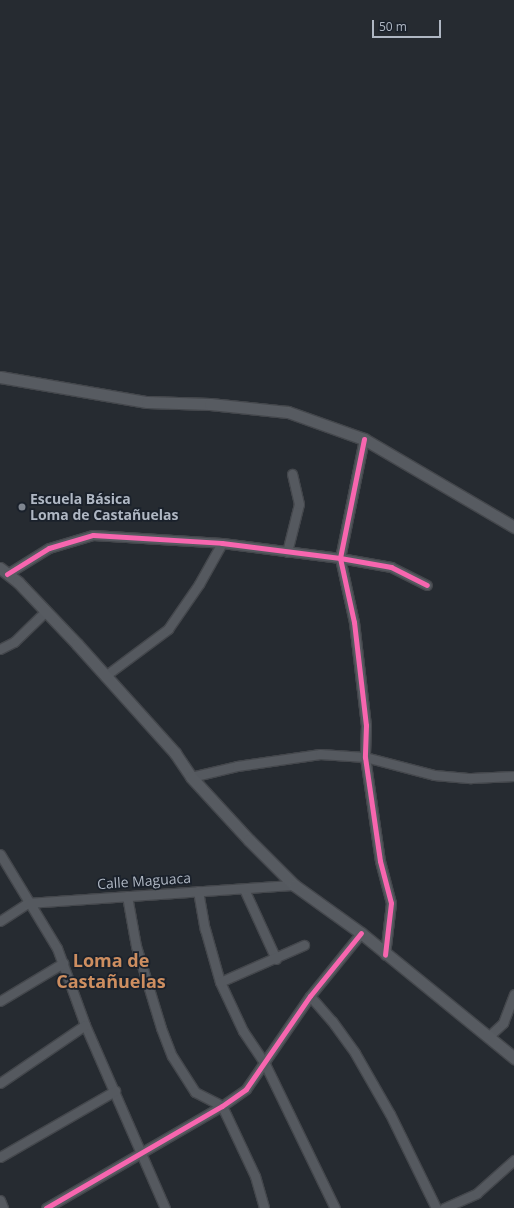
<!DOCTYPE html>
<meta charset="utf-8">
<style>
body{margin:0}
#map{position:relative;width:514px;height:1208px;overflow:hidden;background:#262b31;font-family:"Open Sans",sans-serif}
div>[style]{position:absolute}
.roads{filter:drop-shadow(1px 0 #44474c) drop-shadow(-1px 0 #44474c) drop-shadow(0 1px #44474c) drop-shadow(0 -1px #44474c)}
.minor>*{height:9px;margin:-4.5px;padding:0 4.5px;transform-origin:4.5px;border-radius:4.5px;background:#55595f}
.major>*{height:11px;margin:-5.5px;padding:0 5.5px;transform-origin:5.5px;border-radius:5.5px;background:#575b61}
.cycleway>*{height:5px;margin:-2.5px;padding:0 2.5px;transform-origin:2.5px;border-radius:2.5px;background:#f766af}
.dots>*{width:11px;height:11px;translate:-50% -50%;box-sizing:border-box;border:2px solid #1a212b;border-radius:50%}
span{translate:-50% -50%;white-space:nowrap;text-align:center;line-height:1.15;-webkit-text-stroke:3.5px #1a212b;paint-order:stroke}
.poi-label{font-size:14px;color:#afb7c3;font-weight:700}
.left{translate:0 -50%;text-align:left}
.street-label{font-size:14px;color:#afb7c3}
.district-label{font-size:18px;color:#cd8e60;font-weight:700}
.scale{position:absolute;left:372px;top:20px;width:69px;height:18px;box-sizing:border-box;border:2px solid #afb7c3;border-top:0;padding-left:5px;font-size:12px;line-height:14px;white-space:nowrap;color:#afb7c3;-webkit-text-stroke:3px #1a212b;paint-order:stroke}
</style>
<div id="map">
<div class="roads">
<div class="minor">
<i style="left:364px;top:439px;width:121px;rotate:101.4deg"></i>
<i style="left:340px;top:558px;width:66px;rotate:77.7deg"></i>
<i style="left:354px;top:622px;width:104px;rotate:83.4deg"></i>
<i style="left:366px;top:725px;width:32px;rotate:92deg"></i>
<i style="left:365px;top:757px;width:105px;rotate:81.8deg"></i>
<i style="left:380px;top:861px;width:43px;rotate:75.3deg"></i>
<i style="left:391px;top:903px;width:52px;rotate:96.6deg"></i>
<i style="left:287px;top:552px;width:49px;rotate:-76deg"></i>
<i style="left:299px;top:504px;width:31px;rotate:-103deg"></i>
<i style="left:7px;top:574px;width:49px;rotate:-31.8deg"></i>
<i style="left:49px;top:548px;width:46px;rotate:-16.5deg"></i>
<i style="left:93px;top:535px;width:129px;rotate:3.5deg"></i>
<i style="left:222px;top:543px;width:119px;rotate:7.2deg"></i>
<i style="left:340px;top:558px;width:52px;rotate:10deg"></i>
<i style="left:391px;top:567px;width:40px;rotate:26.6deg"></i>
<i style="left:0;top:649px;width:16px;rotate:-27deg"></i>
<i style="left:14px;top:642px;width:43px;rotate:-44.1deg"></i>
<i style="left:105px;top:676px;width:79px;rotate:-36.7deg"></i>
<i style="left:168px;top:629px;width:55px;rotate:-55.4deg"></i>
<i style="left:199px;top:584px;width:47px;rotate:-60.7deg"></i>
<i style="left:191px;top:777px;width:47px;rotate:-13.4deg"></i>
<i style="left:237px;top:766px;width:84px;rotate:-8.2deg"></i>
<i style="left:320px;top:754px;width:45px;rotate:3.8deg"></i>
<i style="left:365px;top:757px;width:71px;rotate:14.6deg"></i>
<i style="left:434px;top:775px;width:37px;rotate:5deg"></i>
<i style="left:471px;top:778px;width:43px;rotate:-2.7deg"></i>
<i style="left:0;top:854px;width:110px;rotate:58.8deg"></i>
<i style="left:57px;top:948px;width:82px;rotate:70deg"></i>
<i style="left:85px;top:1025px;width:200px;rotate:66.4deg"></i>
<i style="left:244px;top:889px;width:77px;rotate:65.4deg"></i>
<i style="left:198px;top:891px;width:39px;rotate:80deg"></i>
<i style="left:205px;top:929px;width:55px;rotate:74.2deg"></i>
<i style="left:220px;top:982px;width:54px;rotate:64.9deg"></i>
<i style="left:243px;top:1031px;width:40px;rotate:56deg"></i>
<i style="left:265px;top:1064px;width:160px;rotate:64.1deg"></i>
<i style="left:127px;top:896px;width:51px;rotate:79.8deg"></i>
<i style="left:136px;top:946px;width:86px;rotate:73deg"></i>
<i style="left:161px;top:1028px;width:30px;rotate:69deg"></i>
<i style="left:172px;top:1056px;width:43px;rotate:57.4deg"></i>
<i style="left:195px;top:1092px;width:30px;rotate:27deg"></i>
<i style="left:222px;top:1106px;width:77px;rotate:64.8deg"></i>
<i style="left:255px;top:1176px;width:33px;rotate:74deg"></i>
<i style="left:0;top:921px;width:33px;rotate:-33deg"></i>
<i style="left:28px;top:903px;width:267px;rotate:-3.9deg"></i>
<i style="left:220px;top:982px;width:92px;rotate:-23.8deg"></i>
<i style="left:310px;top:996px;width:33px;rotate:49deg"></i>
<i style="left:332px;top:1021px;width:39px;rotate:54deg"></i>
<i style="left:355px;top:1053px;width:70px;rotate:60.2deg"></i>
<i style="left:390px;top:1114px;width:105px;rotate:63.9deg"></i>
<i style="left:0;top:1001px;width:74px;rotate:-31.1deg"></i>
<i style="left:488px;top:1037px;width:21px;rotate:-43deg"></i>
<i style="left:503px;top:1023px;width:31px;rotate:-69deg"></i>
<i style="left:0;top:1083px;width:103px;rotate:-34.3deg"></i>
<i style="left:0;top:1157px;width:133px;rotate:-29.9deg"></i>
<i style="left:0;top:1200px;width:9px;rotate:69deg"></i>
<i style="left:46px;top:1208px;width:203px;rotate:-30.1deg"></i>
<i style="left:222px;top:1106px;width:29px;rotate:-35deg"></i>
<i style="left:246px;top:1089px;width:113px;rotate:-55.5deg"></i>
<i style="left:310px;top:996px;width:81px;rotate:-51deg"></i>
<i style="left:444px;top:1208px;width:36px;rotate:-24deg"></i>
<i style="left:477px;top:1193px;width:50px;rotate:-41.7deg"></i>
</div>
<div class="major">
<i style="left:0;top:377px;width:149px;rotate:9.7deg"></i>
<i style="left:147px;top:402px;width:63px;rotate:1.8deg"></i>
<i style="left:210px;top:404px;width:78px;rotate:5.9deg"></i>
<i style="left:288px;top:412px;width:81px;rotate:19.6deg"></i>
<i style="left:364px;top:439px;width:174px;rotate:30.4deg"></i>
<i style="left:0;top:568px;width:23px;rotate:38deg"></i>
<i style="left:18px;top:582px;width:86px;rotate:46.4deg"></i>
<i style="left:77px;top:644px;width:147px;rotate:48deg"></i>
<i style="left:175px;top:753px;width:29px;rotate:56deg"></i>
<i style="left:191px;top:777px;width:86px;rotate:47.4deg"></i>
<i style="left:249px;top:840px;width:64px;rotate:45deg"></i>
<i style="left:294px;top:885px;width:82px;rotate:35.6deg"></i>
<i style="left:361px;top:933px;width:198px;rotate:39.2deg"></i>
</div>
</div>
<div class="cycleway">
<i style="left:364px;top:439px;width:121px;rotate:101.4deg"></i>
<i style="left:340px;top:558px;width:66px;rotate:77.7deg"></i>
<i style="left:354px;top:622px;width:104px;rotate:83.4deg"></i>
<i style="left:366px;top:725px;width:32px;rotate:92deg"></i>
<i style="left:365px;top:757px;width:105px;rotate:81.8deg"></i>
<i style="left:380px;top:861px;width:43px;rotate:75.3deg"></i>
<i style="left:391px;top:903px;width:52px;rotate:96.6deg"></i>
<i style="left:7px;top:574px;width:49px;rotate:-31.8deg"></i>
<i style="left:49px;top:548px;width:46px;rotate:-16.5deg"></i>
<i style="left:93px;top:535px;width:129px;rotate:3.5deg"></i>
<i style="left:222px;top:543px;width:119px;rotate:7.2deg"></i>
<i style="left:340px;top:558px;width:52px;rotate:10deg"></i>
<i style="left:391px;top:567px;width:40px;rotate:26.6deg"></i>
<i style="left:46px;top:1208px;width:203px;rotate:-30.1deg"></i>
<i style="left:222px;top:1106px;width:29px;rotate:-35deg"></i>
<i style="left:246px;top:1089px;width:113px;rotate:-55.5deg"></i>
<i style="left:310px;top:996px;width:81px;rotate:-51deg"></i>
</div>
<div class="dots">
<i style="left:22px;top:507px;background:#7f8690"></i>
</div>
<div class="poi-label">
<span class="left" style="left:30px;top:507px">Escuela Básica<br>Loma de Castañuelas</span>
</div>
<div class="street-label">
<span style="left:144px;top:881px;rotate:-4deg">Calle Maguaca</span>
</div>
<div class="district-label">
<span style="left:111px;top:971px">Loma de<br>Castañuelas</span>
</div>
<div class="scale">50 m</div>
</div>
